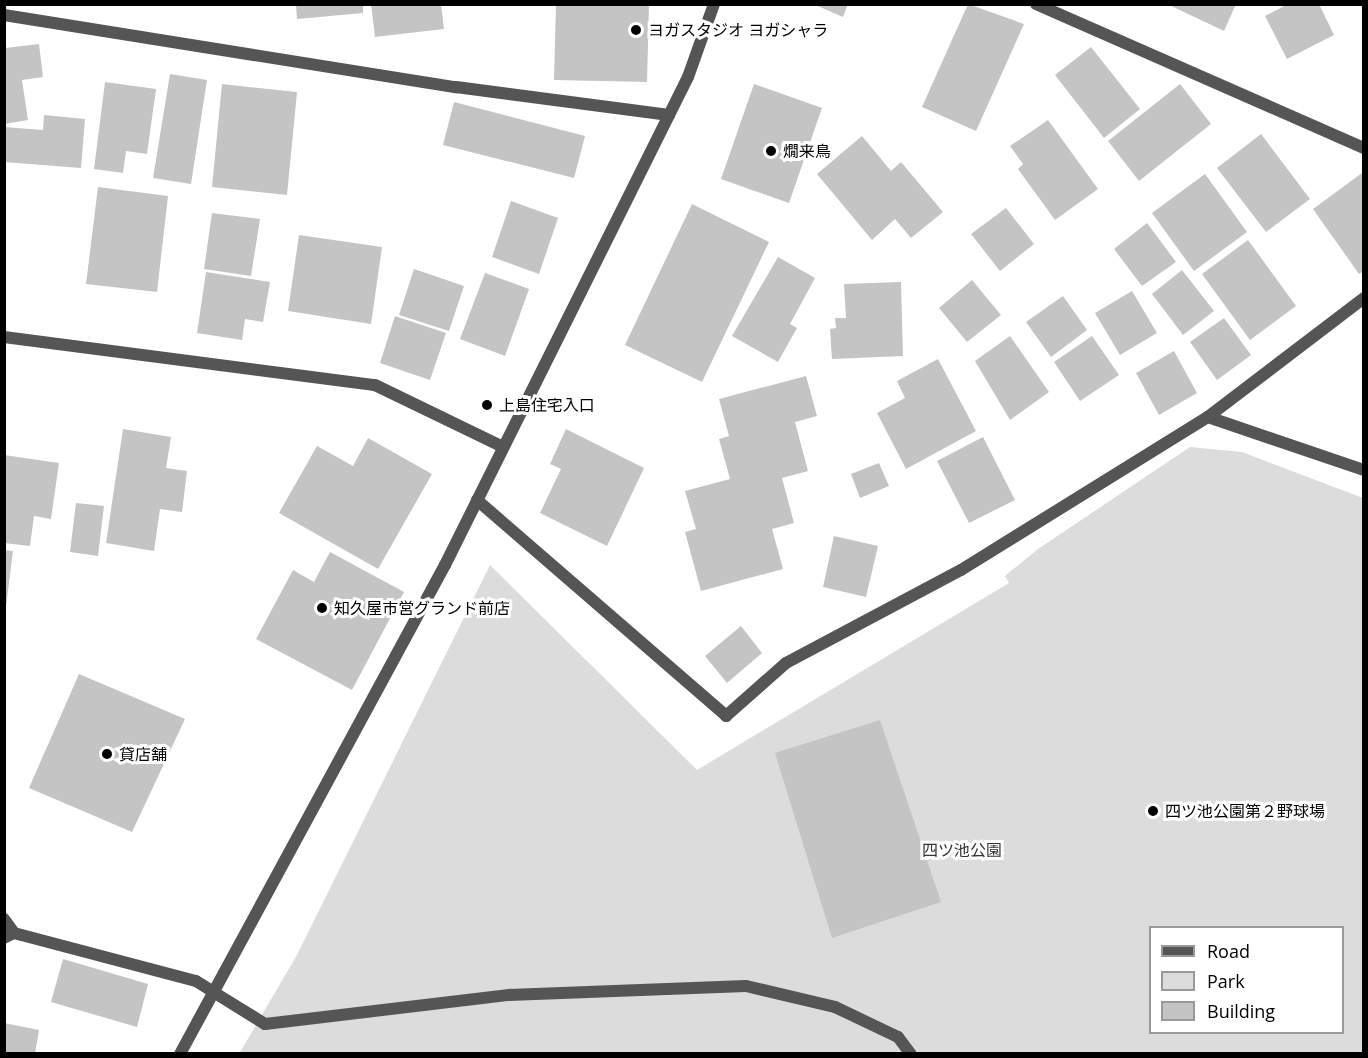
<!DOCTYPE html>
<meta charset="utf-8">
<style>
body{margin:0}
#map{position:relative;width:1368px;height:1058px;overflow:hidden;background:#fff;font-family:"Open Sans","Noto Sans JP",sans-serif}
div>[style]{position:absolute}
.green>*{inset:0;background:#dcdcdc}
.building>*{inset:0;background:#c4c4c4}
.service>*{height:12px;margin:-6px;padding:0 6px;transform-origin:6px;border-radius:6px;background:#555}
.minor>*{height:12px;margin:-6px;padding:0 6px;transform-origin:6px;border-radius:6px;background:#555}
.tertiary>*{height:12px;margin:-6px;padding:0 6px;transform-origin:6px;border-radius:6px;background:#555}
.dots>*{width:16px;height:16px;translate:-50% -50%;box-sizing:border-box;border:3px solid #fff;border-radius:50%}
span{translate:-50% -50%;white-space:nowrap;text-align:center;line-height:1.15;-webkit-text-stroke:6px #fff;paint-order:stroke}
.poi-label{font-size:16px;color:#000}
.left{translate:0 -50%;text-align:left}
.park-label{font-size:16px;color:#333}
.frame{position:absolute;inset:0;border:6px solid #000;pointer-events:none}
.legend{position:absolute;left:1149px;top:926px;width:195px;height:108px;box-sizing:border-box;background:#fff;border:2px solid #999;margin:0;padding:8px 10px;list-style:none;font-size:18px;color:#000}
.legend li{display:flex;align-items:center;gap:12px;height:30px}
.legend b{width:30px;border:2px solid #999}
</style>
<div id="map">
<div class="green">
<i style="clip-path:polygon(evenodd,1190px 447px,1242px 452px,1363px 498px,1363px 1053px,239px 1054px,297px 955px,490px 565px,697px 770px,1009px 583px,1005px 576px,1038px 549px,1190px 447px,1150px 928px,1342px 928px,1342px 1032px,1150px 1032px,1150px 928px)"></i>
</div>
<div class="building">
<i style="clip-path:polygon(296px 4px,363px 4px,363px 13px,297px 19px)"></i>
<i style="clip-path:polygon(371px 4px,441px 4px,444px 29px,375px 37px)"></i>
<i style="clip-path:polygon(556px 4px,649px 4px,647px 82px,554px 80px)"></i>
<i style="clip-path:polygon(813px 4px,848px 4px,843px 17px)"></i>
<i style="clip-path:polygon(968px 4px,1024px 24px,976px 131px,922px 107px)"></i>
<i style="clip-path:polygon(1167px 4px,1236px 4px,1224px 31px)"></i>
<i style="clip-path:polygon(1288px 4px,1319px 4px,1334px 35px,1287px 59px,1265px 16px)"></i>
<i style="clip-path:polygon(39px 44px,43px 77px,22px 80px,28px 120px,5px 124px,5px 48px)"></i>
<i style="clip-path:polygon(1091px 47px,1140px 109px,1104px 138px,1055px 75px)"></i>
<i style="clip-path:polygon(170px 74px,207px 80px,191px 184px,153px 178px)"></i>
<i style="clip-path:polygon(105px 82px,156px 89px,147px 154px,126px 151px,123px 173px,94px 169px)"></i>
<i style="clip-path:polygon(222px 84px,297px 92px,287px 195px,212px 187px)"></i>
<i style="clip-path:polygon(754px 84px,822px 108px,789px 203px,721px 179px)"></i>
<i style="clip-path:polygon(1180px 84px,1211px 124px,1139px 181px,1108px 141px)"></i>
<i style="clip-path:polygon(454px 102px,585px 136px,574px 178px,443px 145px)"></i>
<i style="clip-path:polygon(44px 115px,85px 119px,81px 168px,4px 162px,4px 127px,43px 130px)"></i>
<i style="clip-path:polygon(1048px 120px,1098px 189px,1055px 220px,1018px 169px,1023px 164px,1010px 146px)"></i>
<i style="clip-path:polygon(1261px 134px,1310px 199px,1266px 232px,1217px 168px)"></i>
<i style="clip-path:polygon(862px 136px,891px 171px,901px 162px,943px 212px,911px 238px,895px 219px,872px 240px,817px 174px)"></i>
<i style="clip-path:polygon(1362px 173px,1364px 271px,1359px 274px,1313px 209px)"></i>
<i style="clip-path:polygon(1205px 174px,1247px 232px,1194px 271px,1152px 213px)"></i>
<i style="clip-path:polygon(98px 187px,168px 196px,157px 292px,86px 284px)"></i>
<i style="clip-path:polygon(511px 201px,558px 218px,539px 274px,492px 257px)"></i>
<i style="clip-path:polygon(692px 204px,769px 242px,702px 382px,625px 345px)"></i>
<i style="clip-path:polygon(1006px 208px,1034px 244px,1000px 271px,971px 234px)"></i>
<i style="clip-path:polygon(212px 213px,260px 219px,251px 276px,204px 269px)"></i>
<i style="clip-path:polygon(1147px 223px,1176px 262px,1142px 286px,1114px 249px)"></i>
<i style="clip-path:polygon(299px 235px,382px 247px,371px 324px,288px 311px)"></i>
<i style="clip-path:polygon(1248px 240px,1296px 306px,1250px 340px,1202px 274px)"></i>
<i style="clip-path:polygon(778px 257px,815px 278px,790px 324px,797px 328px,778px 362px,732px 336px)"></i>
<i style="clip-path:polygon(414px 269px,464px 286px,449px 331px,399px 315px)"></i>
<i style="clip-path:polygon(1182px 270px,1214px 311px,1183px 335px,1152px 294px)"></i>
<i style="clip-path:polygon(206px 272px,270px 282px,263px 322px,245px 319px,242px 340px,197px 333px)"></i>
<i style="clip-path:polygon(485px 273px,529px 289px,505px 356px,460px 339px)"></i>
<i style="clip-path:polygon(972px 280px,1001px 315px,967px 342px,939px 308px)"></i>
<i style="clip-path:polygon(901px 282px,903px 356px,832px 359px,830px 329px,836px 328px,835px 318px,846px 318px,844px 284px)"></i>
<i style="clip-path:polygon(1132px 291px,1157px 333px,1120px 355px,1095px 313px)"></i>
<i style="clip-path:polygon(1063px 296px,1087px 330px,1051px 357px,1026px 322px)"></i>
<i style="clip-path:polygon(395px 316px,446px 333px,430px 380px,380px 363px)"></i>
<i style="clip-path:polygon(1224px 318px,1251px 355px,1217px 380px,1190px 342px)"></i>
<i style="clip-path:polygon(1010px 336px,1049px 392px,1010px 420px,975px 361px)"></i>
<i style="clip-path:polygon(1092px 336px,1119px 375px,1080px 401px,1054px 362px)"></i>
<i style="clip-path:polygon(1174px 351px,1197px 393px,1159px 415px,1136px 373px)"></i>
<i style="clip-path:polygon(938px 359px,976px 431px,906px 469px,877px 413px,905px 398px,897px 381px)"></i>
<i style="clip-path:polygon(806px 376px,817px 416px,795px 422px,808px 471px,782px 478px,794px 523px,772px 529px,783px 569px,701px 591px,685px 532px,696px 529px,685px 491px,730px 479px,719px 439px,729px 436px,719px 399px)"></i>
<i style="clip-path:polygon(123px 429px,171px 437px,166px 468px,187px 471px,182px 512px,160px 509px,154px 551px,106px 543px)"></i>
<i style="clip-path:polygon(566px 429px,644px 468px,607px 546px,540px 513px,561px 469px,550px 464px)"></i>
<i style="clip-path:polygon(983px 437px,1015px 500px,969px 523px,937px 461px)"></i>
<i style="clip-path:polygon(368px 438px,432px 474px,378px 569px,279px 513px,317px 446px,353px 466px)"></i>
<i style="clip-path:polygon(4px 455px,59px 463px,51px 519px,34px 516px,30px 546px,4px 543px)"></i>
<i style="clip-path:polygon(879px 463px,889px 486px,860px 498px,851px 474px)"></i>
<i style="clip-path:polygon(76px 503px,104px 506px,98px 556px,70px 552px)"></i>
<i style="clip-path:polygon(834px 536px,878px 546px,866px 597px,823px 587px)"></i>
<i style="clip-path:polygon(4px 550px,13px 551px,6px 607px,4px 607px)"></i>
<i style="clip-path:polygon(330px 552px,404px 592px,352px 690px,256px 639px,293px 570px,314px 582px)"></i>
<i style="clip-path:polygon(741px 626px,762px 653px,727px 683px,705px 656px)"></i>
<i style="clip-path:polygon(79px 674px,185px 719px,132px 832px,29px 788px)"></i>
<i style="clip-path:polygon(880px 720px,941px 902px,832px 938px,775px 753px)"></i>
<i style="clip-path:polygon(63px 959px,148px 984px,137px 1027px,51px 1002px)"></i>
<i style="clip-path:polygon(4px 1023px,39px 1030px,35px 1054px,4px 1054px)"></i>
</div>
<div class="service">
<i style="left:215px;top:993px;width:59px;rotate:31.8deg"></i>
<i style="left:265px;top:1024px;width:246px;rotate:-6.8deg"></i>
<i style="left:509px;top:995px;width:237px;rotate:-2.2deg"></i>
<i style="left:746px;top:986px;width:91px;rotate:13.3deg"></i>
<i style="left:835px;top:1007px;width:70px;rotate:25.5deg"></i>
<i style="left:898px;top:1037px;width:21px;rotate:53deg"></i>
</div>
<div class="minor">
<i style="left:1036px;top:4px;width:358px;rotate:23.7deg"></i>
<i style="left:4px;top:15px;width:458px;rotate:9.1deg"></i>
<i style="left:456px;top:87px;width:215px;rotate:7.5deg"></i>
<i style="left:1364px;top:298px;width:196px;rotate:142.7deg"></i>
<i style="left:1208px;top:417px;width:165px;rotate:18.8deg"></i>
<i style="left:4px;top:337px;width:374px;rotate:7.4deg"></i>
<i style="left:375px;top:385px;width:142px;rotate:25.8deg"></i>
<i style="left:477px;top:500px;width:330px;rotate:40.9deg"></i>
<i style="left:726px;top:716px;width:80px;rotate:-41.5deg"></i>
<i style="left:786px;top:663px;width:198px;rotate:-28deg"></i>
<i style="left:961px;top:570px;width:291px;rotate:-31.8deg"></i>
<i style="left:4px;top:919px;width:17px;rotate:54deg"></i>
<i style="left:4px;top:938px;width:11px;rotate:-27deg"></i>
<i style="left:14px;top:933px;width:188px;rotate:14.8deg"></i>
<i style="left:196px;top:981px;width:22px;rotate:32deg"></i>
</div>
<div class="tertiary">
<i style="left:180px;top:1054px;width:556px;rotate:-61.55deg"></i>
<i style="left:445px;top:565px;width:545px;rotate:-63.53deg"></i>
<i style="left:688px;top:77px;width:77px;rotate:-70.4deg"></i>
</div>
<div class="dots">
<i style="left:636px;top:30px;background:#000"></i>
<i style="left:771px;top:151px;background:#000"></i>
<i style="left:487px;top:405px;background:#000"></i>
<i style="left:322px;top:608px;background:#000"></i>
<i style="left:107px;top:754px;background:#000"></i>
<i style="left:1153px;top:811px;background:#000"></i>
</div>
<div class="poi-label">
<span class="left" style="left:648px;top:30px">ヨガスタジオ ヨガシャラ</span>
<span class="left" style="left:783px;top:151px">燗来鳥</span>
<span class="left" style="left:499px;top:405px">上島住宅入口</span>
<span class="left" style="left:334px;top:608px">知久屋市営グランド前店</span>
<span class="left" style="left:119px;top:754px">貸店舗</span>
<span class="left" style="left:1165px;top:811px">四ツ池公園第２野球場</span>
</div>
<div class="park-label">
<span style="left:962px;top:850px">四ツ池公園</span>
</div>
<div class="frame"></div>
<ul class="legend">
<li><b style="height:8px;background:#555"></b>Road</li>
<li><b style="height:16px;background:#dcdcdc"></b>Park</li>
<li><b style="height:16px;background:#c4c4c4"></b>Building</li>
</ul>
</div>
